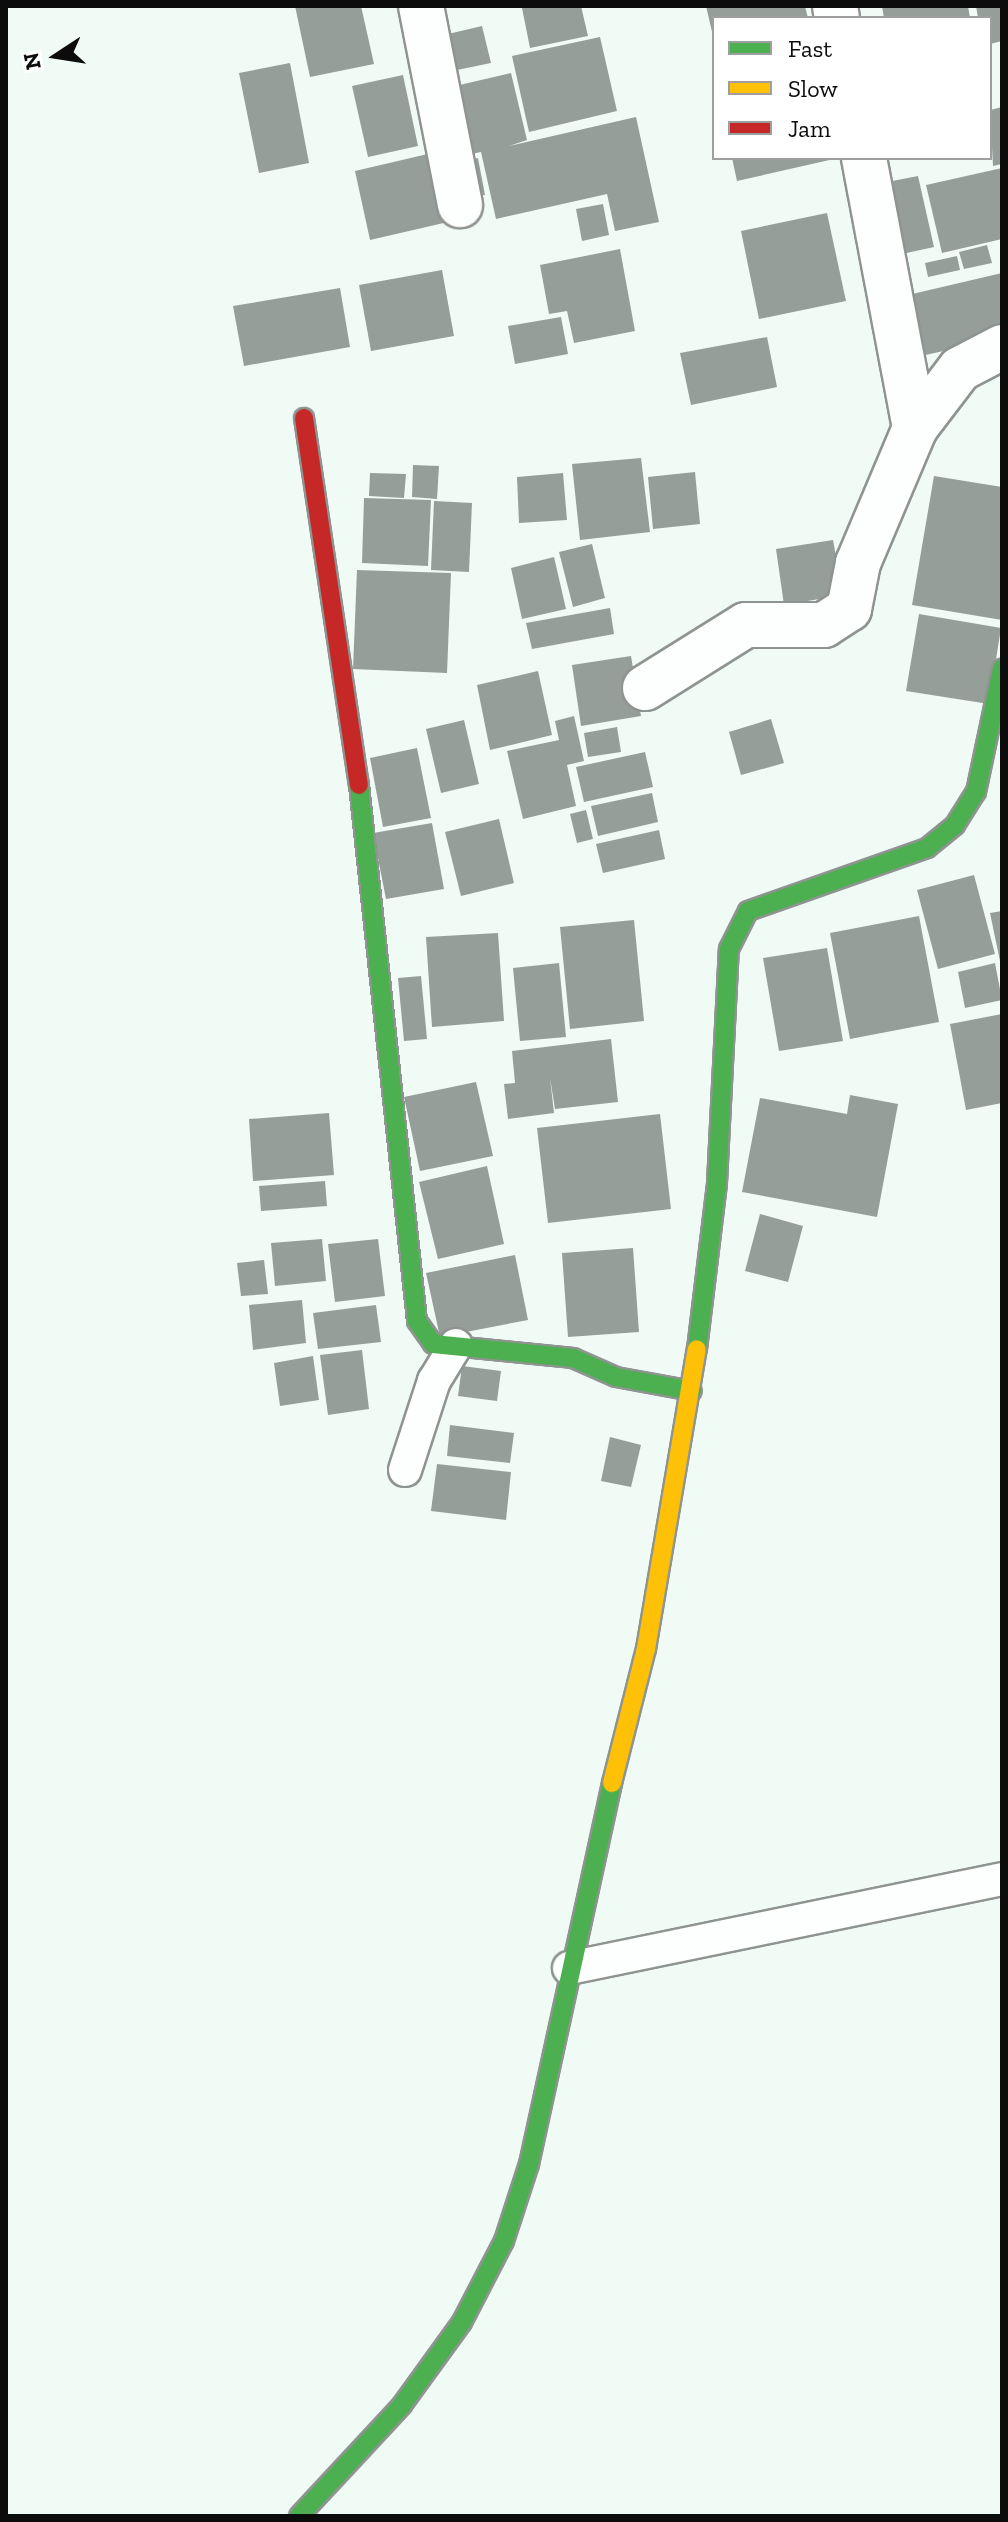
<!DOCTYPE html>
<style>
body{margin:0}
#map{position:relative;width:1008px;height:2522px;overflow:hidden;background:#f0fbf6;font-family:"Zilla Slab",serif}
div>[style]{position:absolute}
.building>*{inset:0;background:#969e9a}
.roads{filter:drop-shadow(2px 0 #8f9491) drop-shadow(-2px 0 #8f9491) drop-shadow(0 2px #8f9491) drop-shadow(0 -2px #8f9491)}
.lane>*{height:32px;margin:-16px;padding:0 16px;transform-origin:16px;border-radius:16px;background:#fdfefe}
.street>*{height:44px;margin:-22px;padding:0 22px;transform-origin:22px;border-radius:22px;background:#fdfefe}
.fast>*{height:18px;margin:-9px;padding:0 9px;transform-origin:9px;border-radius:9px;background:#4caf50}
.slow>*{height:18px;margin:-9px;padding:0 9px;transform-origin:9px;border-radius:9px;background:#ffc107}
.jam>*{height:18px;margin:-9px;padding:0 9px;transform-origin:9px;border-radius:9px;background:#c62828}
span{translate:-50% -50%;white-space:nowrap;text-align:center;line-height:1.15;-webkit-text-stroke:8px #fff;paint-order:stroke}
.frame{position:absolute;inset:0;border:8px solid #0c0c0c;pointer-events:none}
.legend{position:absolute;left:712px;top:16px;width:280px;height:144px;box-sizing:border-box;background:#fff;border:2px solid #9e9e9e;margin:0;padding:10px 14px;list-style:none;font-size:24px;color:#0c0c0c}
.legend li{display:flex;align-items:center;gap:16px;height:40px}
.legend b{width:40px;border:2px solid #9e9e9e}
.north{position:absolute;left:16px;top:16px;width:80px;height:80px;-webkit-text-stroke:6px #fff;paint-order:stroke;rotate:258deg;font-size:22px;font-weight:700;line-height:32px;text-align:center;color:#0c0c0c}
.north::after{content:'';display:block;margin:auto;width:28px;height:36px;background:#0c0c0c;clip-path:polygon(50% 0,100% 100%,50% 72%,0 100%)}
</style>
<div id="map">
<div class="building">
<i style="clip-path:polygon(295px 6px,361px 6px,374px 64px,310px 77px)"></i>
<i style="clip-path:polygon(529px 6px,581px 6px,588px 36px,530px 48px,522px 8px)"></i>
<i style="clip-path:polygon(706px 6px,805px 6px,808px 18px,714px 18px,713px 36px)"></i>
<i style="clip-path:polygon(882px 6px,968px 6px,970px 18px,884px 18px)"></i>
<i style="clip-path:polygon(976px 6px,1002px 6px,1002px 41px,990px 44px,990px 18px,978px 18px)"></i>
<i style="clip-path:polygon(482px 26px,491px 63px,457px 70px,448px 34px)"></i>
<i style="clip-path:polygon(600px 37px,617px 111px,529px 132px,512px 56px)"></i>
<i style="clip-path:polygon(290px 63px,309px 163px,259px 173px,239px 73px)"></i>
<i style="clip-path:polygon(511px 73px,527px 140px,509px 146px,636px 117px,659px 222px,615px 231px,607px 194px,496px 219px,481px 152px,467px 155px,451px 87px)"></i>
<i style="clip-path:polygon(403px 75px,418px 146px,368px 157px,352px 86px)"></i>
<i style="clip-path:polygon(1002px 107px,1002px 164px,993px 166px,990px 110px)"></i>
<i style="clip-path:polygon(432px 153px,448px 222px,370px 240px,355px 171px)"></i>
<i style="clip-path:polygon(478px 158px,485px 195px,467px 198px,459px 162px)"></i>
<i style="clip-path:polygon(732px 158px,834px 158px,834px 159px,737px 181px)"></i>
<i style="clip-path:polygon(1002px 168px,1002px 239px,942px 253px,926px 185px)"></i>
<i style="clip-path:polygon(918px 176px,934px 247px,902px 254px,887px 182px)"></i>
<i style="clip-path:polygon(603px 204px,609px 235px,582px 241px,576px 209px)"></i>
<i style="clip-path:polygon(827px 213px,846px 301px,759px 319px,741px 231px)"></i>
<i style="clip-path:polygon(987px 245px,992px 263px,964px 269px,959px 252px)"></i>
<i style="clip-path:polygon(620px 249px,635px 331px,574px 343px,567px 311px,549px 314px,540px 265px)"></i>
<i style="clip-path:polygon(957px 256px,960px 270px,928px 277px,925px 263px)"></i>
<i style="clip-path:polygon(442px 270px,454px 336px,371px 351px,359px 285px)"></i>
<i style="clip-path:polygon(1002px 273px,1002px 338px,921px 356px,908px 295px)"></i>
<i style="clip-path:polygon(340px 288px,350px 347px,244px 366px,233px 306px)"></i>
<i style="clip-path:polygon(561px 317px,568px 354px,515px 364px,508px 326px)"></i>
<i style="clip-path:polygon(767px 337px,777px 387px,691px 405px,680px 353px)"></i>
<i style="clip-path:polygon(641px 458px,650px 532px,580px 540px,572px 464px)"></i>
<i style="clip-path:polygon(413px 465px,439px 466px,437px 499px,412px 497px)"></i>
<i style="clip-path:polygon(695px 472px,700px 524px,653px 529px,648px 477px)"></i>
<i style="clip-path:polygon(370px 473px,406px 474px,404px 498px,369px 496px)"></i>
<i style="clip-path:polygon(563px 473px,567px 520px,519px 523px,517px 477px)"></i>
<i style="clip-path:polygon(934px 476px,1002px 487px,1002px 620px,912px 605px)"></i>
<i style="clip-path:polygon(364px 498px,431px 500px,428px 566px,362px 563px)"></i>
<i style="clip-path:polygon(434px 501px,472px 503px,469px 572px,431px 570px)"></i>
<i style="clip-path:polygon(833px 540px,843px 595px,784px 605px,776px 549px)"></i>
<i style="clip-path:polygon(592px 544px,605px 598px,573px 607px,559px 552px)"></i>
<i style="clip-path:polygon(554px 557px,566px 609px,522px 619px,511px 568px)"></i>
<i style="clip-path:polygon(357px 570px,451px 573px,447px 673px,353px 669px)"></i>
<i style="clip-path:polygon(610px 608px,614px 634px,532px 649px,526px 623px)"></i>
<i style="clip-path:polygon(919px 614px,1001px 628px,989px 704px,906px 691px)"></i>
<i style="clip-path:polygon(631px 656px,641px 716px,581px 726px,572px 665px)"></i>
<i style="clip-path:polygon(538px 671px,552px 735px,490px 750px,477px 685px)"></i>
<i style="clip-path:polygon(574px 716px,584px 761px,567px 765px,576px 806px,523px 819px,507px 751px,559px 740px,555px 721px)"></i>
<i style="clip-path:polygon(771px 719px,784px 763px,741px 775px,729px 732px)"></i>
<i style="clip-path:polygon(464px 720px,479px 784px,441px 793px,426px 729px)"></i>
<i style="clip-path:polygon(617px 727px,621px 752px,588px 757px,584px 733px)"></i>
<i style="clip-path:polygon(417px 748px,431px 818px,383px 827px,370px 758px)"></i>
<i style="clip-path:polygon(645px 752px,653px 787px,584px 802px,576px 767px)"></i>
<i style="clip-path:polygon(652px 793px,658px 822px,598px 836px,591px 806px)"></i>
<i style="clip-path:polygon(586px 810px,593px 839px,577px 843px,570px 814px)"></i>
<i style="clip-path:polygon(499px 819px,514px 883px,461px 896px,445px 832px)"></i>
<i style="clip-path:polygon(432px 823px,444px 889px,386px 899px,373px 833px)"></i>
<i style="clip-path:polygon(659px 830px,665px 859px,603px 873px,596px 844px)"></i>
<i style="clip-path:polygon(974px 875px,995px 954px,938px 969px,917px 890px)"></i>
<i style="clip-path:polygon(1002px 911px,1002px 965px,1001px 966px,990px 913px)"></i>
<i style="clip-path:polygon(919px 916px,939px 1022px,850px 1039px,830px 933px)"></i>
<i style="clip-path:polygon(634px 920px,644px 1021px,570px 1029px,560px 927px)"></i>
<i style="clip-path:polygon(498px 933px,504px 1021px,432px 1027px,426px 937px)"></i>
<i style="clip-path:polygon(827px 948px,843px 1041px,779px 1051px,763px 958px)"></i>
<i style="clip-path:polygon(559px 963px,566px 1037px,520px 1041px,513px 968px)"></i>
<i style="clip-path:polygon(995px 963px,1002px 1000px,965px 1008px,958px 972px)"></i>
<i style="clip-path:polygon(421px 976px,427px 1039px,404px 1041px,398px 978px)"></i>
<i style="clip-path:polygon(1002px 1014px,1002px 1103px,966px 1110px,950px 1024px)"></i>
<i style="clip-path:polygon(611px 1039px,618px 1102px,555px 1109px,550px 1078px,554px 1113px,508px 1119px,504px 1084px,515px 1083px,512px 1051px)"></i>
<i style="clip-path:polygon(476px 1082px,493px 1156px,420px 1171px,404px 1097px)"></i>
<i style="clip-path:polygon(850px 1095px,898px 1104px,877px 1217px,742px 1192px,760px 1098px,847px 1114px)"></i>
<i style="clip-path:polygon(329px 1113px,334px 1175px,253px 1181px,249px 1119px)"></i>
<i style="clip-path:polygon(660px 1114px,671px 1209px,548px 1223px,537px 1128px)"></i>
<i style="clip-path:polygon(487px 1166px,504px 1244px,438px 1259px,419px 1182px)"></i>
<i style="clip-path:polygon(325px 1181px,327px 1206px,261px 1211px,259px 1186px)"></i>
<i style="clip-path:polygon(760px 1214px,803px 1226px,788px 1282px,745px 1271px)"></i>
<i style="clip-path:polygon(322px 1239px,326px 1281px,275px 1286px,271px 1243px)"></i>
<i style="clip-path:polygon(378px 1239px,385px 1296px,335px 1302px,328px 1244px)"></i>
<i style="clip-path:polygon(633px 1248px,639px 1332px,568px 1337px,562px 1253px)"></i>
<i style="clip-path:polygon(515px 1255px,528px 1320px,440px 1337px,426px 1273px)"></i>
<i style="clip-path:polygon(264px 1260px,268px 1294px,241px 1296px,237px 1263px)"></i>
<i style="clip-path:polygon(302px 1300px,306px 1343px,253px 1350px,249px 1305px)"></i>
<i style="clip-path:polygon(376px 1305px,381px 1342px,318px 1349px,313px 1313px)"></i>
<i style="clip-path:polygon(362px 1350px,369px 1409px,328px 1415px,320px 1355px)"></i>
<i style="clip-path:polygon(313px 1356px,319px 1400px,280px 1406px,274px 1363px)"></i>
<i style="clip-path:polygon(462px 1366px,501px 1371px,497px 1401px,458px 1396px)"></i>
<i style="clip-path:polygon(450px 1425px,514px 1433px,510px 1463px,447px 1456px)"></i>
<i style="clip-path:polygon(610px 1437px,641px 1445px,631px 1487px,601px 1481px)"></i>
<i style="clip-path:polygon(437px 1464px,511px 1472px,506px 1520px,431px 1511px)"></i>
</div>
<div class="roads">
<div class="lane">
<i style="left:405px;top:1470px;width:94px;rotate:-72deg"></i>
<i style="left:434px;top:1381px;width:42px;rotate:-58.6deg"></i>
<i style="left:569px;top:1968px;width:442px;rotate:-11.6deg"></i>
</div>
<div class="street">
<i style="left:421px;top:6px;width:203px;rotate:78.9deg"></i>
<i style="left:835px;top:6px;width:12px;rotate:81deg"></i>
<i style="left:864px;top:158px;width:275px;rotate:79.3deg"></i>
<i style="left:645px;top:688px;width:119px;rotate:-32deg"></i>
<i style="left:746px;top:625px;width:78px"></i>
<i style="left:824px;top:625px;width:30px;rotate:-33deg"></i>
<i style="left:849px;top:609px;width:47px;rotate:-78.9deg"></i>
<i style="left:858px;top:563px;width:147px;rotate:-67.1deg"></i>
<i style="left:915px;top:428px;width:74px;rotate:-52.7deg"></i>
<i style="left:960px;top:369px;width:47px;rotate:-27.6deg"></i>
</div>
<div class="fast">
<i style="left:359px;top:785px;width:539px;rotate:83.82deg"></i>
<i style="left:417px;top:1321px;width:28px;rotate:55deg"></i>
<i style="left:433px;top:1344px;width:141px;rotate:5.7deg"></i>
<i style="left:573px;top:1358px;width:47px;rotate:23.8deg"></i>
<i style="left:616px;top:1377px;width:77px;rotate:10.4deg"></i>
<i style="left:697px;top:1349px;width:167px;rotate:-83.1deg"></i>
<i style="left:717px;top:1183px;width:234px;rotate:-87.1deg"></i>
<i style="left:729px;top:949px;width:42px;rotate:-63.4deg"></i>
<i style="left:748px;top:911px;width:190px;rotate:-19.4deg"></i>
<i style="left:927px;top:848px;width:36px;rotate:-39deg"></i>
<i style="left:955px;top:825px;width:39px;rotate:-58deg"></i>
<i style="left:976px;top:792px;width:126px;rotate:-78.1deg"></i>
<i style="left:299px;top:2516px;width:151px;rotate:-47.1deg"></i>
<i style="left:402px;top:2405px;width:102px;rotate:-54.1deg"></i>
<i style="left:462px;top:2322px;width:91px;rotate:-62.6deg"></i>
<i style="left:504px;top:2241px;width:81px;rotate:-72deg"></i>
<i style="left:529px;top:2164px;width:390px;rotate:-77.7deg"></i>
</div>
<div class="slow">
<i style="left:612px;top:1783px;width:138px;rotate:-75.8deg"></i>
<i style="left:646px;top:1649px;width:304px;rotate:-80.4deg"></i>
</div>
<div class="jam">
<i style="left:304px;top:418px;width:371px;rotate:81.5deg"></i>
</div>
</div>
<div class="frame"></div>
<ul class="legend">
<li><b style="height:10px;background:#4caf50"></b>Fast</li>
<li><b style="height:10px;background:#ffc107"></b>Slow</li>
<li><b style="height:10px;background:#c62828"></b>Jam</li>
</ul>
<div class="north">N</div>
</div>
